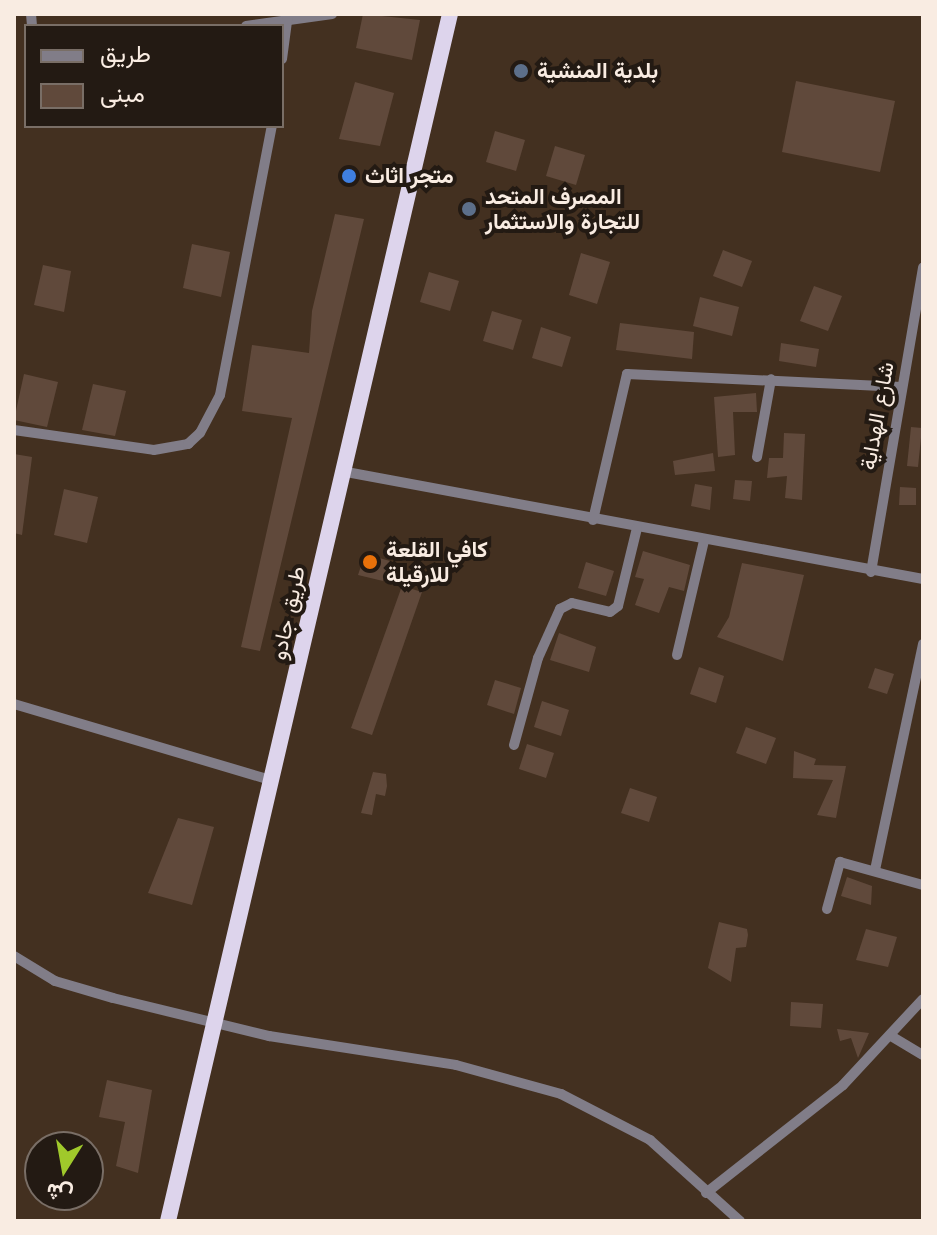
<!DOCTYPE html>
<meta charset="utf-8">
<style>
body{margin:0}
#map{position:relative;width:937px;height:1235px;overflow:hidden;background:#433020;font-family:"Work Sans",Vazirmatn,sans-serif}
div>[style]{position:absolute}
.building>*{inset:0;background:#60493b}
.minor>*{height:10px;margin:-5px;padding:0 5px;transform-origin:5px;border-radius:5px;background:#817d88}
.trunk>*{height:16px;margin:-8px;padding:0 8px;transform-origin:8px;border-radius:8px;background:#ddd4ec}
.dots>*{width:22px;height:22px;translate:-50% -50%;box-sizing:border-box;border:4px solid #231a13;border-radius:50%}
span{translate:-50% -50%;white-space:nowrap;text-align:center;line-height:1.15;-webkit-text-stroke:8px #231a13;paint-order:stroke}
.poi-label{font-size:22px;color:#f9ece2;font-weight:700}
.left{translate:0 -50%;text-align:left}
.street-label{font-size:22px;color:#f9ece2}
.frame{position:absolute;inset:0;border:16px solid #f9ece2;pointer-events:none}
.legend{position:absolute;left:24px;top:24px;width:260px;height:104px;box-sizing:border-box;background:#231a13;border:2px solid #796e66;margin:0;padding:10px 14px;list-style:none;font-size:24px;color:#f9ece2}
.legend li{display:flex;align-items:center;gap:16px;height:40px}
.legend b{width:40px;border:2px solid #796e66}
.north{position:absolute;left:24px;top:1131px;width:80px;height:80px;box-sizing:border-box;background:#231a13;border:2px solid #796e66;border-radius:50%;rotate:191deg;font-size:22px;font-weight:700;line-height:32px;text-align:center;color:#f9ece2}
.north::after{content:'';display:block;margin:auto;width:28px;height:36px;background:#a0c92b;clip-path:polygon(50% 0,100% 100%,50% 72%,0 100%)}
</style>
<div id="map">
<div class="building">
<i style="clip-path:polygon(363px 14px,420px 20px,412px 60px,356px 48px)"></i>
<i style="clip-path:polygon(796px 81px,895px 101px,880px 172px,782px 152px)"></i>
<i style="clip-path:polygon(355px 82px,394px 93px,380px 146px,339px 139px)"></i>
<i style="clip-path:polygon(495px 131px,525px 140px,516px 171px,486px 162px)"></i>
<i style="clip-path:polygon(555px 146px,585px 155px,576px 185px,546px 176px)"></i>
<i style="clip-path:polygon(335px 214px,364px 219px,260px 651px,241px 647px,292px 418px,242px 411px,252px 345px,309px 353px,312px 311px)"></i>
<i style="clip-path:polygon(192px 244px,230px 252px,221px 297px,183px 288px)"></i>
<i style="clip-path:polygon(723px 250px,752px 261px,742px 287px,713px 276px)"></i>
<i style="clip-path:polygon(581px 253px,610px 262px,597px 304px,569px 295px)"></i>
<i style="clip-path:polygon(43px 265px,71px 271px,64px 312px,34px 305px)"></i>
<i style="clip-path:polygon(429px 272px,459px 281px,450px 311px,420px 302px)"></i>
<i style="clip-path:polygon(814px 286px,842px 296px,828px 331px,800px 321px)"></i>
<i style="clip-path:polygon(700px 297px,739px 307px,732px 336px,693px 326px)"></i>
<i style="clip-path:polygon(492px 311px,522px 320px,513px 350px,483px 341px)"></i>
<i style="clip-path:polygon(620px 323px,694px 332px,692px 359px,616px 350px)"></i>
<i style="clip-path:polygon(541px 327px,571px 337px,562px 367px,532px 358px)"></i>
<i style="clip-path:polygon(781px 343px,819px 349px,816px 367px,779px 361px)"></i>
<i style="clip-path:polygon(24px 374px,58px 382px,47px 427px,14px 420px)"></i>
<i style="clip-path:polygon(93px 384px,126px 391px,115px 436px,82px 430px)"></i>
<i style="clip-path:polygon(756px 393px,757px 412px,733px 412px,735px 455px,718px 457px,714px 397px)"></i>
<i style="clip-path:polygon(911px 427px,922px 428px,918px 467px,907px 466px)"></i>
<i style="clip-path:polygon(784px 433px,805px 434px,802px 500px,785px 498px,787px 476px,767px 478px,769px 458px,783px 458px)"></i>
<i style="clip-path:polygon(713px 453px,715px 471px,675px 475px,673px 461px)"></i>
<i style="clip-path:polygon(14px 454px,32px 457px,22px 535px,14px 533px)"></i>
<i style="clip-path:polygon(735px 480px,752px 481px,750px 501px,733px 499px)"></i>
<i style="clip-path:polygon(695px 484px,712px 487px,710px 510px,691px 506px)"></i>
<i style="clip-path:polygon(900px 487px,916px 488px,916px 505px,899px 505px)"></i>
<i style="clip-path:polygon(64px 489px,98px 497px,87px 543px,54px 535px)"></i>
<i style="clip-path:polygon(643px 551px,690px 565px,684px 591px,669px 587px,659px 613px,635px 605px,644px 579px,635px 577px)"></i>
<i style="clip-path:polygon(365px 554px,390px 561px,383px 581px,358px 575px)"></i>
<i style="clip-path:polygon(586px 562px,614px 571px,606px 596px,578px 588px)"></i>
<i style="clip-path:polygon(742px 563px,804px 575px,783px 661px,717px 637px,729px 617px)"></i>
<i style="clip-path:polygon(402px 586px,422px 592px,372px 735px,351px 728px)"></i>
<i style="clip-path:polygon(559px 633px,596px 647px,589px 672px,550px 660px)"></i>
<i style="clip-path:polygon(699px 667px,724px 676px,716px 703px,690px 694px)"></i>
<i style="clip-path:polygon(875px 668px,894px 674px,887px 694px,868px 688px)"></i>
<i style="clip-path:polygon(495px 680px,521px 688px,514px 714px,487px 705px)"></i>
<i style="clip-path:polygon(542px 701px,569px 710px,561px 736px,534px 727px)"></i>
<i style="clip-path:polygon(746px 727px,776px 738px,766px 764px,736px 753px)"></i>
<i style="clip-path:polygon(527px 744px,554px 753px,546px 778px,519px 769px)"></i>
<i style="clip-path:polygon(794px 751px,816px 759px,814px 765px,846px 766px,836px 818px,817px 815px,833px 780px,793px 778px)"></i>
<i style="clip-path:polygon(373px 772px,386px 774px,387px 786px,385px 796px,376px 794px,372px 815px,361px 813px)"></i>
<i style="clip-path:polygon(630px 788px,657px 797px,649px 822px,621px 813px)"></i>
<i style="clip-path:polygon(178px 818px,214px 827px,192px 905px,148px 893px)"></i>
<i style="clip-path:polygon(847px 877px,872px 886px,871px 905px,841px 896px)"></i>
<i style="clip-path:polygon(719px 922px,747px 929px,748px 935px,746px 947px,736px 948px,731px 982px,708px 968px)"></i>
<i style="clip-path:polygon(866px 929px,897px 937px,888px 967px,856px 960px)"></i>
<i style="clip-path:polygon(791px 1002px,823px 1004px,821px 1028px,790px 1026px)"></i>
<i style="clip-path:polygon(837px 1029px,869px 1033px,858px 1058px,851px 1038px,840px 1041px)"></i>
<i style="clip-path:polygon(107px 1080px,152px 1090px,138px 1173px,116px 1166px,125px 1122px,99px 1117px)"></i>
</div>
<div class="minor">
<i style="left:31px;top:14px;width:12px;rotate:85deg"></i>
<i style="left:246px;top:26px;width:87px;rotate:-7.9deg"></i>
<i style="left:282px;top:59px;width:45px;rotate:-82.4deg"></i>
<i style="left:14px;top:430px;width:141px;rotate:8.1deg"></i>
<i style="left:154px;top:450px;width:35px;rotate:-10deg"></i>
<i style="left:188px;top:444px;width:16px;rotate:-43deg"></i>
<i style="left:200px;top:433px;width:43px;rotate:-62.2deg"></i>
<i style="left:220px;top:395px;width:274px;rotate:-79.1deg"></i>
<i style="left:757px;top:457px;width:79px;rotate:-79.8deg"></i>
<i style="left:341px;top:471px;width:592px;rotate:10.51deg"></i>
<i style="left:593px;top:520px;width:150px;rotate:-76.9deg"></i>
<i style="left:627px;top:374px;width:275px;rotate:2.7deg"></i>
<i style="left:871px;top:572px;width:309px;rotate:-80.3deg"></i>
<i style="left:677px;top:655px;width:117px;rotate:-76.7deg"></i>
<i style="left:14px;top:704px;width:267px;rotate:16.5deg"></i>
<i style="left:514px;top:745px;width:90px;rotate:-74.6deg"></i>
<i style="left:538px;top:658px;width:54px;rotate:-65.8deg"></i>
<i style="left:560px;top:609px;width:13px;rotate:-27deg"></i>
<i style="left:572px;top:603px;width:39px;rotate:13deg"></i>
<i style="left:610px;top:612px;width:10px;rotate:-37deg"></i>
<i style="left:618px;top:606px;width:80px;rotate:-76.3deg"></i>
<i style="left:875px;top:870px;width:231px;rotate:-78deg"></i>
<i style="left:827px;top:909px;width:49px;rotate:-74.5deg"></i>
<i style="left:840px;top:862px;width:86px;rotate:15.5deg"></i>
<i style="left:14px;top:956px;width:48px;rotate:31.4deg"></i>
<i style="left:55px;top:981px;width:60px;rotate:16.3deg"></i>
<i style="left:113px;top:998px;width:161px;rotate:13.7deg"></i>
<i style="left:269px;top:1036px;width:189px;rotate:8.8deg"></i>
<i style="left:456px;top:1065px;width:109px;rotate:15.4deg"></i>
<i style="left:561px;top:1094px;width:100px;rotate:27.3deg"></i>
<i style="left:650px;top:1140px;width:121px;rotate:42deg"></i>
<i style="left:891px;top:1036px;width:37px;rotate:31deg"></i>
<i style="left:706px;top:1193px;width:174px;rotate:-38.2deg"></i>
<i style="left:843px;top:1085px;width:117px;rotate:-47.1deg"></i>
</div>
<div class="trunk">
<i style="left:168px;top:1221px;width:1240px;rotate:-76.85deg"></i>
</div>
<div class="dots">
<i style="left:521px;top:71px;background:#5c6f8a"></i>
<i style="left:349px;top:176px;background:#3f7fe0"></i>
<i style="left:469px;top:209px;background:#5c6f8a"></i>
<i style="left:370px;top:562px;background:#e8710a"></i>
</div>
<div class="poi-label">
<span class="left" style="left:537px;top:71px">بلدية المنشية</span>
<span class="left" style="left:365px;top:176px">متجر اثاث</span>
<span class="left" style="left:485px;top:209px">المصرف المتحد<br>للتجارة والاستثمار</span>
<span class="left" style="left:386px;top:562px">كافي القلعة<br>للارقيلة</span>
</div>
<div class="street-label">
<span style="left:877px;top:416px;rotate:-80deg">شارع الهداية</span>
<span style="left:288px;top:613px;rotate:-78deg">طريق جادو</span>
</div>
<div class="frame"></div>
<ul class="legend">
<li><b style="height:10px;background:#817d88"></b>طريق</li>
<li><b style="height:22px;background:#60493b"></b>مبنى</li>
</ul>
<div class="north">ش</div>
</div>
